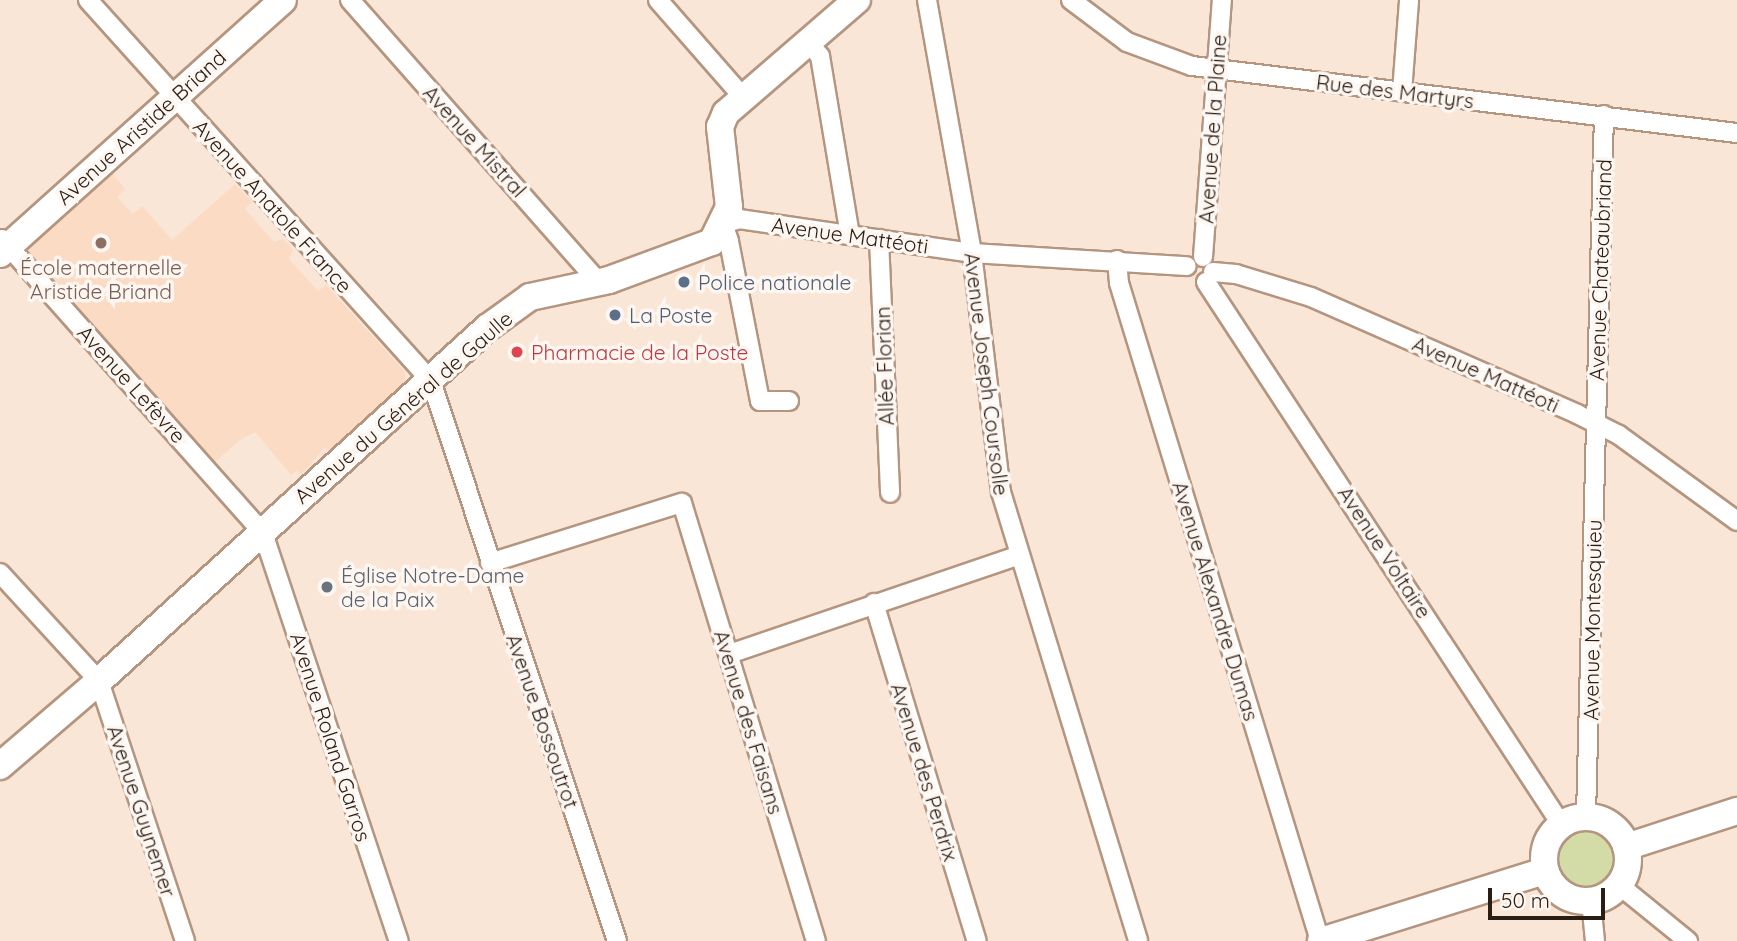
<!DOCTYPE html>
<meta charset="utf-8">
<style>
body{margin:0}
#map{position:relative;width:1737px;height:941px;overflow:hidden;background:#fae6d7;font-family:Quicksand,sans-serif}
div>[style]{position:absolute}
.built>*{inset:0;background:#fbdbc3}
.green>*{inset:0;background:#d3dca7}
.round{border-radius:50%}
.roads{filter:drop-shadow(2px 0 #b4957f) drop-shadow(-2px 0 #b4957f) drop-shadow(0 2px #b4957f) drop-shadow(0 -2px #b4957f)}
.street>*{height:18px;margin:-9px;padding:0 9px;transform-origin:9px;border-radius:9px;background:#fff}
.secondary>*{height:26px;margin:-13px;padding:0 13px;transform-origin:13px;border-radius:13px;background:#fff}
.secondary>.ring{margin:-13px;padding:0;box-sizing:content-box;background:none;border:26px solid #fff;border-radius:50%}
.dots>*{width:19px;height:19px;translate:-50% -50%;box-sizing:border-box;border:4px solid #fdf6f1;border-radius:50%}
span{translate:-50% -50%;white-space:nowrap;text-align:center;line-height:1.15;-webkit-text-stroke:7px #fdf6f1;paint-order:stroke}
.street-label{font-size:21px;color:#291d14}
.education-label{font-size:21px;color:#785e54}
.service-label{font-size:21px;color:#4e5e75}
.left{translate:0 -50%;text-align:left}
.health-label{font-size:21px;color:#be3a42}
.worship-label{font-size:21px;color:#5b616d}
.scale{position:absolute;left:1488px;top:888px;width:117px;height:32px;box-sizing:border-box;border:4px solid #291d14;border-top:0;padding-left:9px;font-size:21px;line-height:24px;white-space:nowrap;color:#291d14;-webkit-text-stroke:5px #fdf6f1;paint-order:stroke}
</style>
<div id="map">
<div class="built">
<i style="clip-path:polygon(111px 171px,125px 189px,117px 197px,133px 214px,142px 206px,172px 240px,235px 184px,252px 202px,245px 209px,274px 242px,283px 239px,293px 250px,289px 259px,318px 291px,326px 285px,405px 372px,405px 383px,332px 451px,324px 448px,301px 475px,297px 470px,291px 475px,255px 432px,240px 440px,215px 462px,29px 253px,29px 245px)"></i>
</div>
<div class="green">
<i class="round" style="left:1551px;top:824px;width:70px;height:70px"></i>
</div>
<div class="roads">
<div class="street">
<i style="left:88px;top:0;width:513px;rotate:48deg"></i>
<i style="left:431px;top:381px;width:590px;rotate:71.63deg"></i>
<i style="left:350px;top:0;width:376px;rotate:48.6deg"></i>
<i style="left:658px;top:0;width:129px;rotate:48.8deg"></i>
<i style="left:927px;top:0;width:257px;rotate:79.9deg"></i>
<i style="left:972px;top:253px;width:241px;rotate:83.1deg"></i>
<i style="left:1001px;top:492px;width:469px;rotate:73deg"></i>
<i style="left:1071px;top:0;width:70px;rotate:36.9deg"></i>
<i style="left:1127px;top:42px;width:69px;rotate:20.3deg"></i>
<i style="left:1192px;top:66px;width:549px;rotate:7.01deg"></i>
<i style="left:809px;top:43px;width:17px;rotate:50deg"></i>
<i style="left:820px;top:56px;width:181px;rotate:80.5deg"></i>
<i style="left:1402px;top:92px;width:92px;rotate:-85.6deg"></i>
<i style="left:2px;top:239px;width:393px;rotate:48.4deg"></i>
<i style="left:263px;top:533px;width:430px;rotate:71.6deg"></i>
<i style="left:879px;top:239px;width:254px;rotate:87.5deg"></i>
<i style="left:1203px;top:257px;width:258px;rotate:-85.8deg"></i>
<i style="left:1117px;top:260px;width:23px;rotate:85deg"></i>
<i style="left:1119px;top:283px;width:688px;rotate:73.01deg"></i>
<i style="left:1213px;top:272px;width:23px;rotate:5deg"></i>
<i style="left:1236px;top:274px;width:78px;rotate:17deg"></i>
<i style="left:1311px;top:297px;width:291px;rotate:23.7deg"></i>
<i style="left:1577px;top:414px;width:47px;rotate:26.6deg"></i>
<i style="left:1619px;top:435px;width:146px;rotate:36.1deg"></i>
<i style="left:1206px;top:282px;width:648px;rotate:56.78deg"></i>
<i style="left:789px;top:401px;width:29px;rotate:180deg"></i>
<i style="left:760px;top:401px;width:163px;rotate:-101deg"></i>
<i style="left:729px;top:241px;width:18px;rotate:-109deg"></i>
<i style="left:723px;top:224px;width:17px;rotate:-17deg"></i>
<i style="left:739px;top:219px;width:235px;rotate:8.3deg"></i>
<i style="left:972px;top:253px;width:215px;rotate:3.5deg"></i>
<i style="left:490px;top:563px;width:201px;rotate:-17.4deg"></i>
<i style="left:682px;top:503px;width:458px;rotate:73deg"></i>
<i style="left:0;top:573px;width:147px;rotate:47.5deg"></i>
<i style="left:99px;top:681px;width:274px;rotate:71.7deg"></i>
<i style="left:874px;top:603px;width:353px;rotate:73.1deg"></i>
<i style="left:729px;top:654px;width:306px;rotate:-18.8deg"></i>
<i style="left:1586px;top:816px;width:701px;rotate:-88.53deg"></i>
<i style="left:1619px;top:885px;width:89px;rotate:39.1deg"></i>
<i style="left:1591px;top:901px;width:40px;rotate:84.3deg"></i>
</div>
<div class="secondary">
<i style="left:0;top:254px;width:380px;rotate:-41.9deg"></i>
<i style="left:0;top:766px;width:130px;rotate:-40.6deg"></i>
<i style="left:99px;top:681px;width:525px;rotate:-42.3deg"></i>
<i style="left:487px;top:328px;width:53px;rotate:-35.8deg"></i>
<i style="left:530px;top:297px;width:81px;rotate:-12.1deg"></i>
<i style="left:609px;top:280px;width:110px;rotate:-20.3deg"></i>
<i style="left:712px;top:242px;width:39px;rotate:-64deg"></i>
<i style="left:729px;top:207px;width:81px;rotate:-96.4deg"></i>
<i style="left:720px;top:127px;width:15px;rotate:-67deg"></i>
<i style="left:726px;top:113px;width:173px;rotate:-40.8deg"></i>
<i class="ring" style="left:1544px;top:817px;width:58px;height:58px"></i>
<i style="left:1626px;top:847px;width:117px;rotate:-18deg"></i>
<i style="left:1321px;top:941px;width:235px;rotate:-17.4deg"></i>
</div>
</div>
<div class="dots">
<i style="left:101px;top:243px;background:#8d6e63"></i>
<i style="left:684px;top:282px;background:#5c6f8a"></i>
<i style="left:615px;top:315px;background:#5c6f8a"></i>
<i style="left:517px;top:352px;background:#e0444e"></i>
<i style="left:327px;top:587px;background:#6b7280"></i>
</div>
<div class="street-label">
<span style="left:1395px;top:91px;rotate:7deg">Rue des Martyrs</span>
<span style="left:141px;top:127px;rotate:-42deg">Avenue Aristide Briand</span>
<span style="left:1212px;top:129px;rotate:-86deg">Avenue de la Plaine</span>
<span style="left:475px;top:141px;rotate:48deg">Avenue Mistral</span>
<span style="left:273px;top:206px;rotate:48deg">Avenue Anatole France</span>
<span style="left:850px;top:235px;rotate:8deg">Avenue Mattéoti</span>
<span style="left:1600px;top:270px;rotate:-88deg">Avenue Chateaubriand</span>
<span style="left:884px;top:366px;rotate:-92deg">Allée Florian</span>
<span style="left:987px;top:374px;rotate:83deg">Avenue Joseph Coursolle</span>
<span style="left:1486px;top:374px;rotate:24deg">Avenue Mattéoti</span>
<span style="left:132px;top:384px;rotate:48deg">Avenue Lefèvre</span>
<span style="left:403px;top:407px;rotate:-41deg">Avenue du Général de Gaulle</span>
<span style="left:1385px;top:552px;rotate:57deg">Avenue Voltaire</span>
<span style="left:1216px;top:601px;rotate:73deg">Avenue Alexandre Dumas</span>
<span style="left:1592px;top:620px;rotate:-89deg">Avenue Montesquieu</span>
<span style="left:543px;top:721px;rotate:71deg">Avenue Bossoutrot</span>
<span style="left:749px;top:722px;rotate:73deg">Avenue des Faisans</span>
<span style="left:331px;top:737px;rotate:72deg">Avenue Roland Garros</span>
<span style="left:925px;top:772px;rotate:73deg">Avenue des Perdrix</span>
<span style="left:142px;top:811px;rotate:72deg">Avenue Guynemer</span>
</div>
<div class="education-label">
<span style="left:101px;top:279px">École maternelle<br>Aristide Briand</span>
</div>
<div class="service-label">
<span class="left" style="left:698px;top:282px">Police nationale</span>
<span class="left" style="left:629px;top:315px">La Poste</span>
</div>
<div class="health-label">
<span class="left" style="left:531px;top:352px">Pharmacie de la Poste</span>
</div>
<div class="worship-label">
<span class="left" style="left:341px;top:587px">Église Notre-Dame<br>de la Paix</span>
</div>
<div class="scale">50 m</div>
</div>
